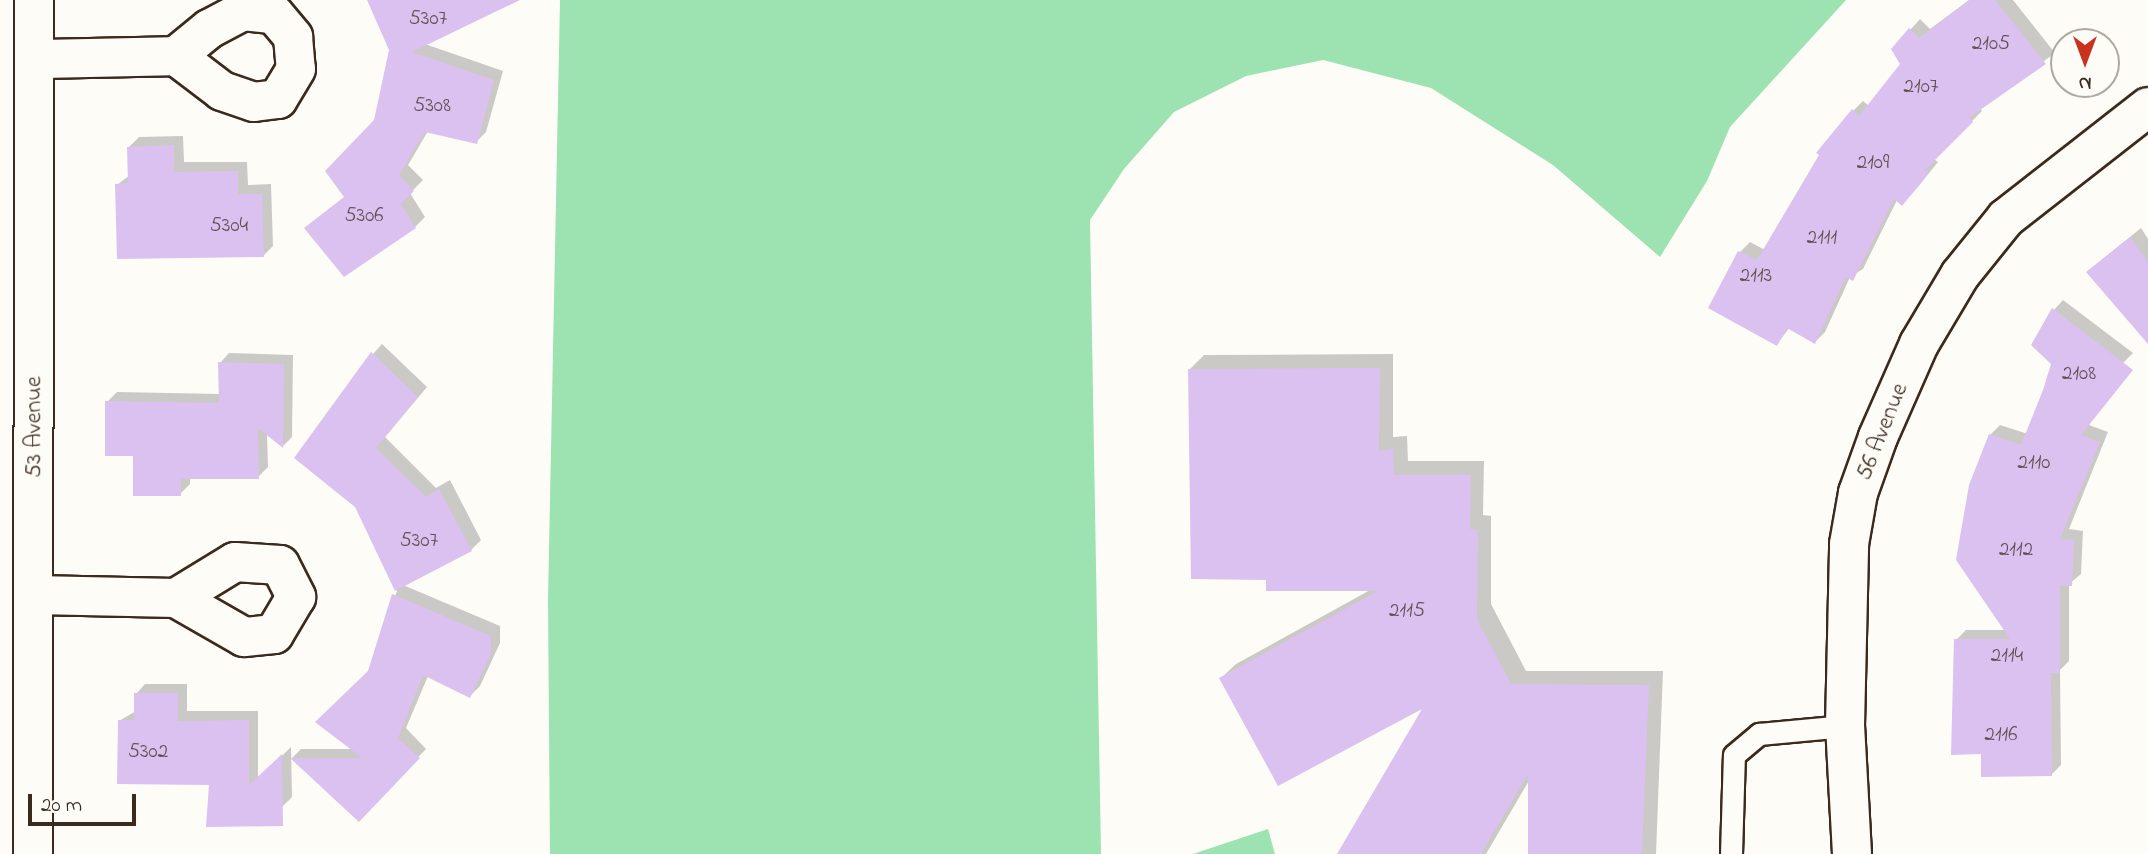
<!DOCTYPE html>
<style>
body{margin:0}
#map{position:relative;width:2148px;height:854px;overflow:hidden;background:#fdfcf7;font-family:"Indie Flower",sans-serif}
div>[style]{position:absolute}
.green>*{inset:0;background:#9ce3b1}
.shadow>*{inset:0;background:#0003}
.building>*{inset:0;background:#dac1f0}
.roads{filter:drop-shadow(2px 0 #3b2a1e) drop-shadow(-2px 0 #3b2a1e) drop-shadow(0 2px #3b2a1e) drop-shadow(0 -2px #3b2a1e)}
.service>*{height:21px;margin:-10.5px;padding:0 10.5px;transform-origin:10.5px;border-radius:10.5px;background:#fdfcf7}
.minor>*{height:38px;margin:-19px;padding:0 19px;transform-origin:19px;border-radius:19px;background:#fdfcf7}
span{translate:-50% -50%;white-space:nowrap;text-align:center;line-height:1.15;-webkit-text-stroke:5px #fdfcf7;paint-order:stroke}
.number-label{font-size:21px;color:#635052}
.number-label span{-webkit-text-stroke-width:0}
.street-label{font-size:24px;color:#3b2a1e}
.north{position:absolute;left:2050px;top:28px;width:70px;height:70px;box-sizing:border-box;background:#fdfcf7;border:2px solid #afa8a0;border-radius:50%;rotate:180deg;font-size:19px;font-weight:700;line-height:28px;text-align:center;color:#3b2a1e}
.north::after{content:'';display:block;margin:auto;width:24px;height:32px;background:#c8321e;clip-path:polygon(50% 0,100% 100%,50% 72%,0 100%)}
.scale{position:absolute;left:28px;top:794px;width:108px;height:32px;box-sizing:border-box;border:4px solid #3b2a1e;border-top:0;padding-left:9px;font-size:21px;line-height:24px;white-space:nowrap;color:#3b2a1e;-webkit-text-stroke:5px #fdfcf7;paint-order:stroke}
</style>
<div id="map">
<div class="green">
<i style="clip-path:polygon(560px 0,1846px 0,1730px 127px,1707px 181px,1660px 257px,1553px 165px,1431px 88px,1323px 60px,1246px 76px,1174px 112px,1124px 169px,1090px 220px,1101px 854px,550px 854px,548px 600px)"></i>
<i style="clip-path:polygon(1268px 829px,1275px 854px,1193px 854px)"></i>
</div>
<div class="shadow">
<i style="clip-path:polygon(369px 0,502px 0,425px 44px,503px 71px,486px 132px,476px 142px,428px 131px,408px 165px,423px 180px,410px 193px,425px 217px,415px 227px,317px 219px,346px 196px,375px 121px,391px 50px)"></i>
<i style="clip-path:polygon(1969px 0,2013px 0,2055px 53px,1980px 108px,1982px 111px,1934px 159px,1938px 162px,1912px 194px,1897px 200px,1863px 269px,1850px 277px,1825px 332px,1815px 342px,1790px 327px,1777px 344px,1711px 308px,1740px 252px,1750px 242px,1765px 250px,1853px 111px,1863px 101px,1869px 106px,1902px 64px,1893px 49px,1920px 19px,1930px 29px)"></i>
<i style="clip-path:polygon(183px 136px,184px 162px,247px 162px,248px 185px,271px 184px,273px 246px,263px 256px,117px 185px,130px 175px,129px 147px,139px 137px)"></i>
<i style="clip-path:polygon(2141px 228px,2148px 239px,2148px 341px,2098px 263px)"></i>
<i style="clip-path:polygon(2063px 300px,2133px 353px,2121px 365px,2089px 425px,2108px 432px,2069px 529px,2083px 531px,2081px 574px,2069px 584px,2069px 661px,2060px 670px,2061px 765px,2051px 775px,1983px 752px,1956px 640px,1966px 630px,2005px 630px,1990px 435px,2000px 425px,2028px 434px,2053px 364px,2054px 310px)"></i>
<i style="clip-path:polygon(382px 344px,427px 387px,385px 437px,436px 488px,450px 480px,481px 540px,471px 550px,403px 585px,500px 626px,500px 643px,480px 686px,470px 696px,428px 676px,406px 728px,426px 749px,359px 819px,292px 758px,301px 749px,353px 749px,369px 671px,397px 591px,356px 506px,373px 354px)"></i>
<i style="clip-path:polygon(229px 353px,293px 355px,292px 437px,283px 446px,267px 434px,268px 467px,258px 477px,190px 477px,190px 484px,180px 494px,135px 455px,107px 402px,117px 392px,220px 394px,220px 363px)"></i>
<i style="clip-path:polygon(1393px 354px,1393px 437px,1407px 436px,1408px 461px,1484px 461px,1483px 515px,1491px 516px,1491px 604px,1526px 671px,1663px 671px,1656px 854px,1530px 854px,1530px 779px,1486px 854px,1339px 854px,1427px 704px,1221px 678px,1236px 664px,1372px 589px,1267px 578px,1190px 369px,1204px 355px)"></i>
<i style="clip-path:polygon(145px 684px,187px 684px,187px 711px,258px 711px,258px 779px,291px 747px,292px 797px,282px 807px,211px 783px,119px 721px,136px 711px,136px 694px)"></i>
</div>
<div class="building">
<i style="clip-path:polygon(367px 0,520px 0,412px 52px,494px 80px,477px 144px,425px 132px,399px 175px,414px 191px,401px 204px,416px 228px,344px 277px,304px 228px,344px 197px,325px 171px,374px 120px,389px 50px)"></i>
<i style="clip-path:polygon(1970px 0,1995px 0,2046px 64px,1970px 117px,1973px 122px,1925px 170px,1929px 173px,1902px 206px,1894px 199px,1853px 281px,1846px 277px,1815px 344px,1787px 328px,1777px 346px,1708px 308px,1738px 251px,1757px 260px,1819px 155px,1816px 153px,1852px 109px,1859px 116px,1900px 64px,1891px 49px,1909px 28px,1919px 38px)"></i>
<i style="clip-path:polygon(174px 145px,174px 172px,238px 171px,238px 194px,262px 194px,264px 257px,117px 259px,115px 184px,128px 183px,127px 147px)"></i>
<i style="clip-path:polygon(2130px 237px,2148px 262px,2148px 344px,2086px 272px)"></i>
<i style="clip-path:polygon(2052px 308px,2133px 370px,2081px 435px,2100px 442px,2060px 539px,2074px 540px,2072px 586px,2060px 585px,2060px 673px,2051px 673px,2052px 776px,1981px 777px,1981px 754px,1951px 755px,1954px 639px,2010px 639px,1956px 560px,1969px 485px,1989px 434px,2021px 445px,2043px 390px,2051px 364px,2031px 345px)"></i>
<i style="clip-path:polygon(371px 352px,418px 397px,376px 448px,426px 497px,439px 489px,472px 551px,395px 591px,355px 507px,294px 458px)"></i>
<i style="clip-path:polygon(218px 362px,284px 364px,283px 448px,258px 428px,259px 479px,181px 479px,181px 496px,133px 496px,133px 456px,105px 456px,105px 401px,219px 403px)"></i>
<i style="clip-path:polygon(1380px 368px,1379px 451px,1393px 449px,1394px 475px,1471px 475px,1470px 529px,1478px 530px,1477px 619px,1511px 684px,1649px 685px,1642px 854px,1528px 854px,1528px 774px,1481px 854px,1337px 854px,1422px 709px,1278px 786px,1219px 678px,1378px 591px,1266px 591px,1266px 580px,1191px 579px,1188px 369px)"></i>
<i style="clip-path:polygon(392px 594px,491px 636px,491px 654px,470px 698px,423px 675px,398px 738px,420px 758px,359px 822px,290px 758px,362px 758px,315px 722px,368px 671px)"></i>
<i style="clip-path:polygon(134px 693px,178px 693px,178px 721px,249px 720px,249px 785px,282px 754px,283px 826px,206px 827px,209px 785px,117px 784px,118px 720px,134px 720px)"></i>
</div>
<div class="roads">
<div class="service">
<i style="left:1731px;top:854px;width:99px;rotate:-88.3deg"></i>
<i style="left:1734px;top:755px;width:33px;rotate:-40deg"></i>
<i style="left:1759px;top:734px;width:86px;rotate:-5.3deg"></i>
</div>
<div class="minor">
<i style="left:243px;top:11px;width:31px;rotate:6deg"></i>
<i style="left:274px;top:14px;width:30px;rotate:50deg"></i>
<i style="left:293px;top:37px;width:32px;rotate:85deg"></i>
<i style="left:296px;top:69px;width:35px;rotate:121deg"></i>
<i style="left:278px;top:99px;width:24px;rotate:173deg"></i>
<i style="left:254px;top:102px;width:34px;rotate:-161deg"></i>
<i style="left:222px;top:91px;width:58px;rotate:-142.7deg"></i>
<i style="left:176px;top:56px;width:43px;rotate:-39.3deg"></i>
<i style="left:209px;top:29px;width:38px;rotate:-28deg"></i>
<i style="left:37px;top:59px;width:139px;rotate:-1.2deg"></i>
<i style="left:235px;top:562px;width:45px;rotate:3.8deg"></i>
<i style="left:280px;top:565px;width:36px;rotate:63deg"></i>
<i style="left:296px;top:597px;width:43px;rotate:120.7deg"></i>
<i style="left:274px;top:634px;width:30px;rotate:174deg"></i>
<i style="left:244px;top:637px;width:78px;rotate:-150.2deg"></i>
<i style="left:176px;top:598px;width:69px;rotate:-31.4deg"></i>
<i style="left:35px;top:595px;width:141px;rotate:1.2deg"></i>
<i style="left:33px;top:854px;width:854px;rotate:-89.93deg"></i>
<i style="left:1852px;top:854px;width:128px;rotate:-93.1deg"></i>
<i style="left:1845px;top:726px;width:182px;rotate:-88.7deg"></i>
<i style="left:1849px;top:544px;width:52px;rotate:-80deg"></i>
<i style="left:1858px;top:493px;width:59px;rotate:-70.3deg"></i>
<i style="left:1878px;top:437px;width:102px;rotate:-66.2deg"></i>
<i style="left:1919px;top:344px;width:80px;rotate:-59.3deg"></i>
<i style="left:1960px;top:275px;width:73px;rotate:-51.1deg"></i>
<i style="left:2006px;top:218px;width:180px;rotate:-38deg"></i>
</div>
</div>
<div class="number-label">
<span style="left:428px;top:19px">5307</span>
<span style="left:1991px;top:44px">2105</span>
<span style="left:1921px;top:87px">2107</span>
<span style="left:432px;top:106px">5308</span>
<span style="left:1873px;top:163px">2109</span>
<span style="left:364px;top:216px">5306</span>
<span style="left:229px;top:226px">5304</span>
<span style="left:1822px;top:238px">2111</span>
<span style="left:1756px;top:276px">2113</span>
<span style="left:2079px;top:374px">2108</span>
<span style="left:2034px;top:463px">2110</span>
<span style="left:419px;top:541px">5307</span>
<span style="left:2016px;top:550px">2112</span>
<span style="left:1407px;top:611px">2115</span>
<span style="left:2007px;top:656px">2114</span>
<span style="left:2001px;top:735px">2116</span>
<span style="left:148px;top:752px">5302</span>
</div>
<div class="street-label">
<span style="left:35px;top:427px;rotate:-90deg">53 Avenue</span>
<span style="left:1883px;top:432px;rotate:-68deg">56 Avenue</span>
</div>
<div class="north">N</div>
<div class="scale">20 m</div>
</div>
